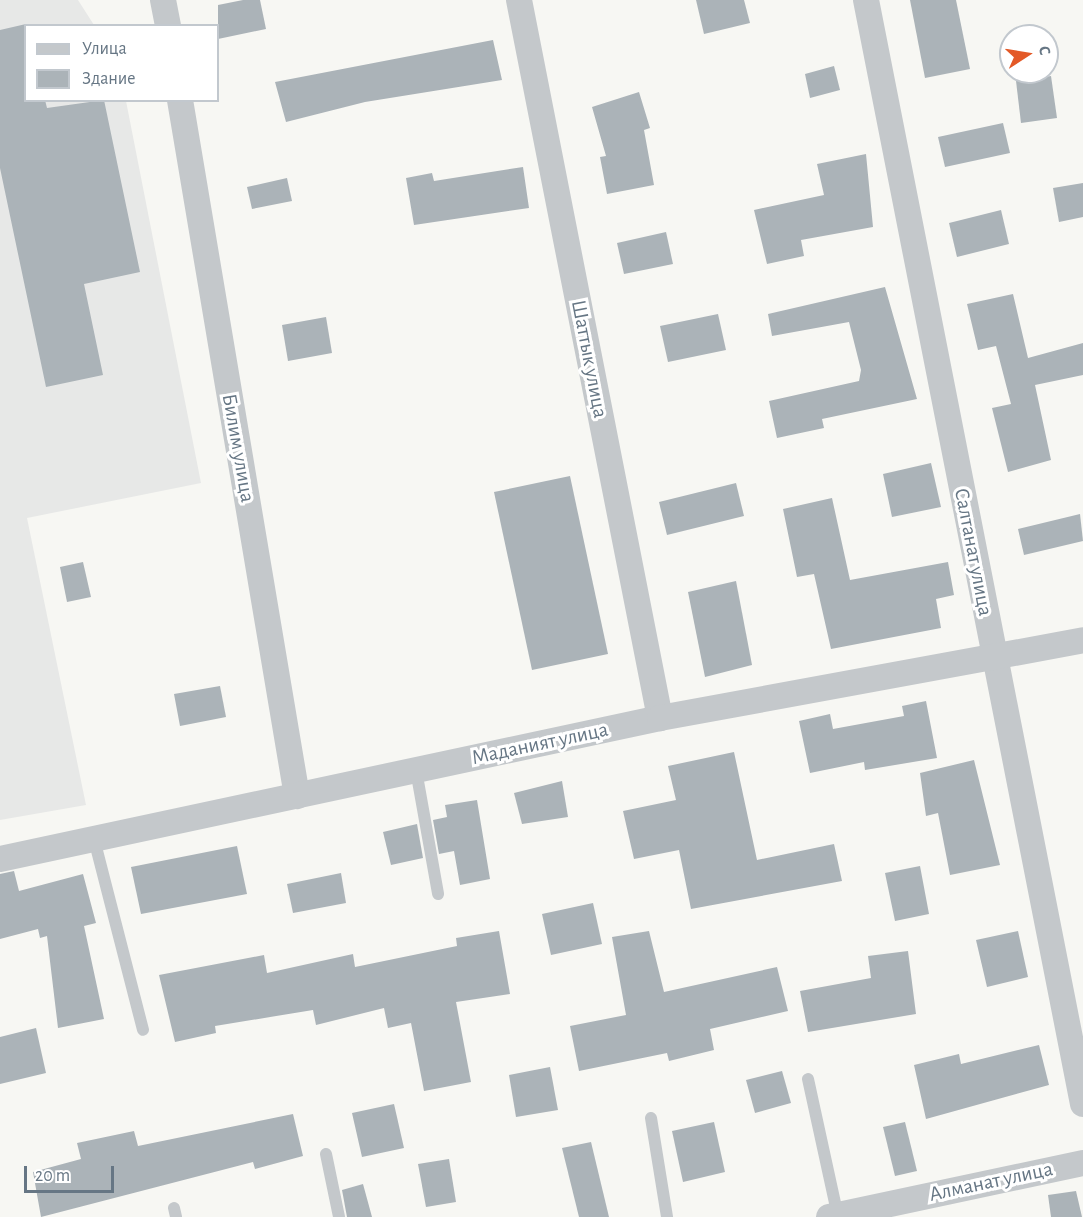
<!DOCTYPE html>
<meta charset="utf-8">
<style>
body{margin:0}
#map{position:relative;width:1083px;height:1217px;overflow:hidden;background:#f7f7f3;font-family:"Alegreya Sans",sans-serif}
div>[style]{position:absolute}
.built>*{inset:0;background:#e7e8e7}
.building>*{inset:0;background:#abb3b8}
.lane>*{height:12px;margin:-6px;padding:0 6px;transform-origin:6px;border-radius:6px;background:#c4c8cb}
.street>*{height:26px;margin:-13px;padding:0 13px;transform-origin:13px;border-radius:13px;background:#c4c8cb}
span{translate:-50% -50%;white-space:nowrap;text-align:center;line-height:1.15;-webkit-text-stroke:6px #fff;paint-order:stroke}
.street-label{font-size:21px;color:#667684}
.legend{position:absolute;left:24px;top:24px;width:195px;height:78px;box-sizing:border-box;background:#fff;border:2px solid #c2c8ce;margin:0;padding:8px 10px;list-style:none;font-size:18px;color:#667684}
.legend li{display:flex;align-items:center;gap:12px;height:30px}
.legend b{width:30px;border:2px solid #c2c8ce}
.north{position:absolute;left:999px;top:24px;width:60px;height:60px;box-sizing:border-box;background:#fff;border:2px solid #c2c8ce;border-radius:50%;rotate:78deg;font-size:16px;font-weight:700;line-height:24px;text-align:center;color:#667684}
.north::after{content:'';display:block;margin:auto;width:21px;height:27px;background:#e35927;clip-path:polygon(50% 0,100% 100%,50% 72%,0 100%)}
.scale{position:absolute;left:24px;top:1166px;width:90px;height:27px;box-sizing:border-box;border:3px solid #667684;border-top:0;padding-left:8px;font-size:18px;line-height:21px;white-space:nowrap;color:#667684;-webkit-text-stroke:4px #fff;paint-order:stroke}
</style>
<div id="map">
<div class="built">
<i style="clip-path:polygon(0 0,78px 0,94px 25px,26px 26px,26px 100px,126px 101px,201px 483px,27px 518px,86px 805px,0 820px)"></i>
</div>
<div class="building">
<i style="clip-path:polygon(243px 0,260px 0,266px 29px,218px 39px,218px 5px)"></i>
<i style="clip-path:polygon(696px 0,744px 0,750px 23px,704px 34px)"></i>
<i style="clip-path:polygon(910px 0,956px 0,970px 69px,925px 78px)"></i>
<i style="clip-path:polygon(26px 24px,26px 100px,45px 100px,47px 108px,104px 100px,140px 272px,84px 284px,103px 375px,46px 387px,0 168px,0 30px)"></i>
<i style="clip-path:polygon(493px 40px,502px 80px,365px 102px,286px 122px,275px 82px)"></i>
<i style="clip-path:polygon(834px 66px,840px 90px,810px 98px,805px 74px)"></i>
<i style="clip-path:polygon(1051px 76px,1057px 118px,1021px 123px,1016px 81px)"></i>
<i style="clip-path:polygon(639px 92px,650px 128px,644px 130px,654px 185px,607px 194px,600px 157px,606px 156px,592px 107px)"></i>
<i style="clip-path:polygon(1003px 123px,1010px 153px,945px 167px,938px 137px)"></i>
<i style="clip-path:polygon(866px 154px,873px 227px,801px 240px,804px 256px,767px 264px,754px 210px,824px 195px,817px 164px)"></i>
<i style="clip-path:polygon(523px 167px,529px 208px,414px 225px,406px 178px,432px 173px,434px 181px)"></i>
<i style="clip-path:polygon(287px 178px,292px 201px,252px 209px,247px 187px)"></i>
<i style="clip-path:polygon(1083px 183px,1083px 217px,1059px 222px,1053px 188px)"></i>
<i style="clip-path:polygon(1001px 210px,1009px 244px,957px 257px,949px 223px)"></i>
<i style="clip-path:polygon(666px 232px,673px 264px,624px 274px,617px 243px)"></i>
<i style="clip-path:polygon(885px 287px,917px 399px,822px 419px,824px 428px,777px 438px,769px 401px,859px 381px,861px 370px,849px 322px,772px 336px,768px 314px)"></i>
<i style="clip-path:polygon(1013px 294px,1028px 358px,1083px 343px,1083px 375px,1035px 385px,1051px 460px,1008px 472px,992px 408px,1011px 404px,996px 346px,978px 350px,967px 304px)"></i>
<i style="clip-path:polygon(718px 314px,726px 350px,668px 362px,660px 326px)"></i>
<i style="clip-path:polygon(326px 317px,332px 353px,288px 361px,282px 325px)"></i>
<i style="clip-path:polygon(931px 463px,941px 507px,892px 517px,883px 474px)"></i>
<i style="clip-path:polygon(570px 476px,608px 654px,532px 670px,494px 492px)"></i>
<i style="clip-path:polygon(736px 483px,744px 516px,667px 535px,659px 502px)"></i>
<i style="clip-path:polygon(832px 498px,850px 580px,948px 562px,954px 595px,936px 599px,941px 628px,831px 649px,814px 574px,797px 577px,783px 509px)"></i>
<i style="clip-path:polygon(1080px 514px,1083px 541px,1024px 555px,1018px 529px)"></i>
<i style="clip-path:polygon(83px 562px,91px 597px,67px 602px,60px 567px)"></i>
<i style="clip-path:polygon(736px 581px,752px 665px,705px 677px,688px 592px)"></i>
<i style="clip-path:polygon(220px 686px,226px 717px,180px 726px,174px 694px)"></i>
<i style="clip-path:polygon(926px 701px,937px 758px,865px 770px,864px 762px,810px 773px,799px 721px,830px 714px,833px 729px,904px 716px,902px 706px)"></i>
<i style="clip-path:polygon(734px 752px,757px 860px,834px 844px,842px 881px,691px 909px,679px 850px,634px 859px,623px 811px,676px 800px,668px 766px)"></i>
<i style="clip-path:polygon(974px 760px,1000px 865px,950px 875px,938px 813px,926px 816px,920px 773px)"></i>
<i style="clip-path:polygon(562px 781px,568px 817px,522px 824px,514px 793px)"></i>
<i style="clip-path:polygon(477px 800px,490px 879px,460px 885px,454px 851px,439px 854px,433px 820px,447px 817px,445px 805px)"></i>
<i style="clip-path:polygon(417px 824px,423px 858px,391px 865px,383px 832px)"></i>
<i style="clip-path:polygon(237px 846px,247px 894px,141px 914px,131px 867px)"></i>
<i style="clip-path:polygon(920px 866px,929px 914px,895px 921px,885px 873px)"></i>
<i style="clip-path:polygon(14px 871px,19px 891px,83px 874px,96px 923px,84px 926px,104px 1019px,58px 1028px,47px 936px,40px 938px,38px 929px,0 939px,0 874px)"></i>
<i style="clip-path:polygon(341px 873px,346px 903px,293px 913px,287px 884px)"></i>
<i style="clip-path:polygon(593px 903px,602px 944px,551px 955px,542px 914px)"></i>
<i style="clip-path:polygon(499px 931px,510px 994px,456px 1002px,471px 1082px,424px 1091px,411px 1023px,388px 1028px,384px 1008px,316px 1025px,313px 1010px,215px 1026px,216px 1033px,175px 1042px,159px 975px,264px 955px,267px 973px,353px 954px,355px 967px,457px 946px,456px 938px)"></i>
<i style="clip-path:polygon(649px 931px,664px 992px,777px 967px,788px 1011px,710px 1029px,714px 1050px,669px 1061px,667px 1053px,579px 1071px,570px 1026px,626px 1015px,612px 937px)"></i>
<i style="clip-path:polygon(1018px 931px,1028px 977px,987px 987px,976px 940px)"></i>
<i style="clip-path:polygon(908px 951px,916px 1014px,808px 1032px,800px 991px,871px 978px,868px 956px)"></i>
<i style="clip-path:polygon(36px 1028px,46px 1073px,0 1084px,0 1037px)"></i>
<i style="clip-path:polygon(1039px 1045px,1049px 1085px,926px 1119px,914px 1065px,959px 1054px,961px 1064px)"></i>
<i style="clip-path:polygon(550px 1067px,558px 1110px,516px 1117px,509px 1075px)"></i>
<i style="clip-path:polygon(782px 1071px,791px 1103px,755px 1113px,746px 1080px)"></i>
<i style="clip-path:polygon(394px 1104px,404px 1148px,362px 1157px,352px 1113px)"></i>
<i style="clip-path:polygon(293px 1114px,303px 1156px,255px 1169px,253px 1162px,41px 1217px,33px 1172px,81px 1159px,77px 1143px,134px 1131px,138px 1146px)"></i>
<i style="clip-path:polygon(714px 1122px,725px 1172px,683px 1182px,672px 1131px)"></i>
<i style="clip-path:polygon(905px 1122px,917px 1171px,895px 1176px,883px 1127px)"></i>
<i style="clip-path:polygon(591px 1142px,609px 1217px,579px 1217px,562px 1148px)"></i>
<i style="clip-path:polygon(449px 1159px,456px 1202px,426px 1207px,418px 1164px)"></i>
<i style="clip-path:polygon(363px 1184px,372px 1217px,347px 1217px,342px 1190px)"></i>
<i style="clip-path:polygon(1076px 1191px,1082px 1217px,1051px 1217px,1048px 1195px)"></i>
</div>
<div class="lane">
<i style="left:416px;top:770px;width:126px;rotate:79.9deg"></i>
<i style="left:94px;top:839px;width:197px;rotate:75.6deg"></i>
<i style="left:808px;top:1079px;width:141px;rotate:77.7deg"></i>
<i style="left:651px;top:1118px;width:100px;rotate:80.8deg"></i>
<i style="left:326px;top:1154px;width:64px;rotate:78.3deg"></i>
<i style="left:174px;top:1208px;width:9px;rotate:77deg"></i>
</div>
<div class="street">
<i style="left:163px;top:0;width:26px;rotate:79deg"></i>
<i style="left:519px;top:0;width:732px;rotate:78.89deg"></i>
<i style="left:866px;top:0;width:1125px;rotate:78.88deg"></i>
<i style="left:180px;top:100px;width:706px;rotate:80.46deg"></i>
<i style="left:0;top:859px;width:675px;rotate:-12.06deg"></i>
<i style="left:660px;top:718px;width:430px;rotate:-10.4deg"></i>
<i style="left:829px;top:1217px;width:260px;rotate:-12deg"></i>
</div>
<div class="street-label">
<span style="left:589px;top:359px;rotate:79deg">Шаттык улица</span>
<span style="left:238px;top:448px;rotate:80deg">Билим улица</span>
<span style="left:973px;top:552px;rotate:79deg">Салтанат улица</span>
<span style="left:540px;top:744px;rotate:-12deg">Маданият улица</span>
<span style="left:991px;top:1182px;rotate:-12deg">Алманат улица</span>
</div>
<ul class="legend">
<li><b style="height:8px;background:#c4c8cb"></b>Улица</li>
<li><b style="height:16px;background:#abb3b8"></b>Здание</li>
</ul>
<div class="north">С</div>
<div class="scale">20 m</div>
</div>
